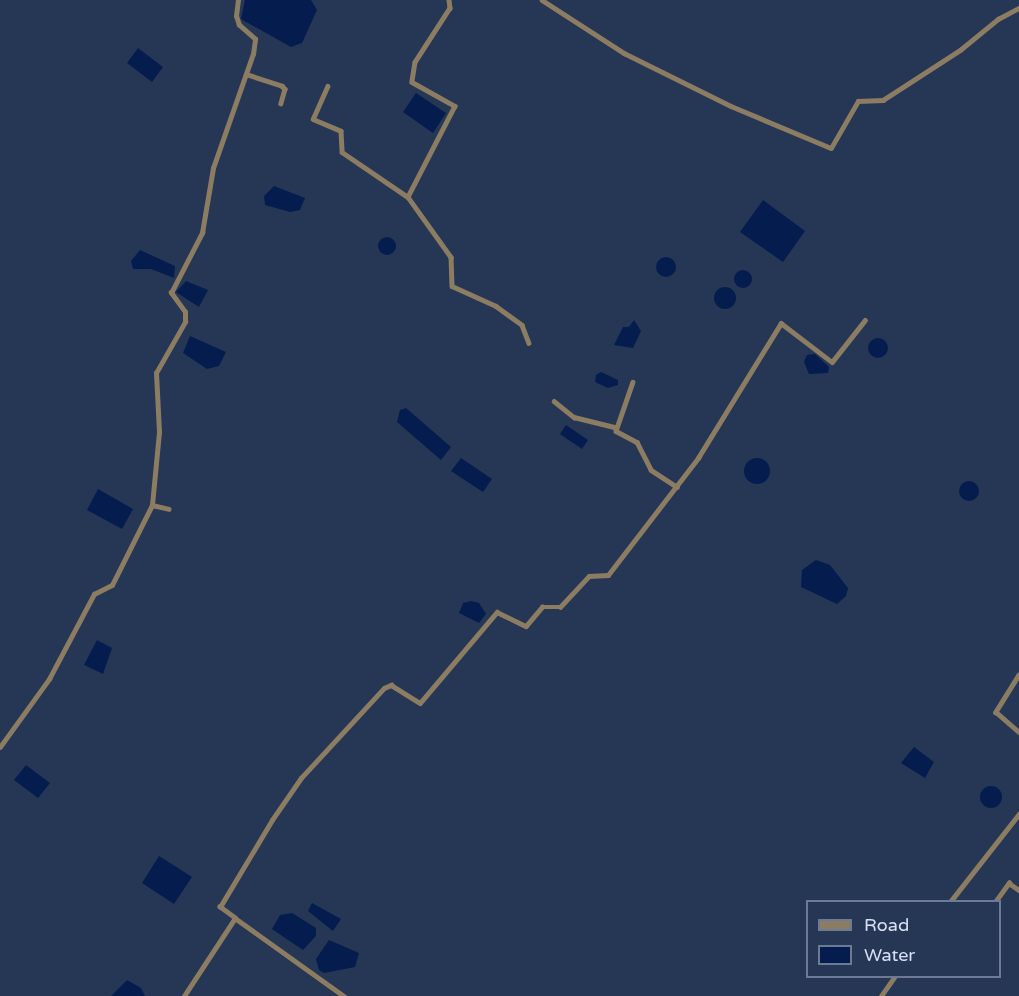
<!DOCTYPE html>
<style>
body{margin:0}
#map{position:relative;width:1019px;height:996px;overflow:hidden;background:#263655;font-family:"Varela Round",sans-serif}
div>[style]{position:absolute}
.water>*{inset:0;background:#051d4e}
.round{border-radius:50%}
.minor>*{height:4.5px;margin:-2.25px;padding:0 2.25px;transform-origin:2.25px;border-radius:2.25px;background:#8c7d62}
span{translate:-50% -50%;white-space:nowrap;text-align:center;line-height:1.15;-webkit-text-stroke:5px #263655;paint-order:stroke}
.legend{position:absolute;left:806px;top:900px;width:195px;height:78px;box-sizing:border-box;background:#263655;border:2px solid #6c7a95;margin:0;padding:8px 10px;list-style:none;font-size:18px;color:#d6e1f4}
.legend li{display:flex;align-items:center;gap:12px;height:30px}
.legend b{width:30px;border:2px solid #6c7a95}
</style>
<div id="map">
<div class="water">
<i style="clip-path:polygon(245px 0,311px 0,317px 10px,302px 43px,291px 47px,241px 19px)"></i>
<i style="clip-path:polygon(138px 48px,163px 67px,152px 82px,127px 63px)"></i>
<i style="clip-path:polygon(416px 93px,446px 113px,433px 133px,403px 112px)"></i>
<i style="clip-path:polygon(274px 186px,305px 198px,300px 210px,290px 212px,265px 205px,264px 196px)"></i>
<i style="clip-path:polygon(763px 200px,805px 231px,783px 262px,740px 232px)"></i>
<i class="round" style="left:378px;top:237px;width:18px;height:18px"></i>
<i style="clip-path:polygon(140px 250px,175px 266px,174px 278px,151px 269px,133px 269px,131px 261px)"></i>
<i class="round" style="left:656px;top:257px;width:20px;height:20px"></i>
<i class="round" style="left:734px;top:270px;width:18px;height:18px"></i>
<i style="clip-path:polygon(186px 281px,208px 290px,199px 307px,176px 292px)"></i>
<i class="round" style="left:714px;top:287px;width:22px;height:22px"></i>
<i style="clip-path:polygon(634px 320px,641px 331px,633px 348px,614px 345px,623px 327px,629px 327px)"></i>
<i style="clip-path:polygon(190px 336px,226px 352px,219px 366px,207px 369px,183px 353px)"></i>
<i class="round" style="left:868px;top:338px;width:20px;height:20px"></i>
<i style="clip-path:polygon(815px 354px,829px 367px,828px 373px,809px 374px,804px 362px,807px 355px)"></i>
<i style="clip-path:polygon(601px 372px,618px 380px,618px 385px,608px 388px,595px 382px,596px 375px)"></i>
<i style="clip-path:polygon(406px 408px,451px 447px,441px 460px,397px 422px,400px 410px)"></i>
<i style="clip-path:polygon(566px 425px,588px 440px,582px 449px,560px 434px)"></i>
<i class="round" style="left:744px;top:458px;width:26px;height:26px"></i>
<i style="clip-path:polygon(461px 458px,492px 479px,483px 492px,451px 471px)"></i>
<i class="round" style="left:959px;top:481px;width:20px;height:20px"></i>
<i style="clip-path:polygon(98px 489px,133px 509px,122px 529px,87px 510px)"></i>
<i style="clip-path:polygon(816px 560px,830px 565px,848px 588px,846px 596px,837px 604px,801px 587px,802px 570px)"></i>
<i style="clip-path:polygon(471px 601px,479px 603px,486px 614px,479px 623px,459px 613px,463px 603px)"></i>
<i style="clip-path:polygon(97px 640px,112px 648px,103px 674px,84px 665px)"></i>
<i style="clip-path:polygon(914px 747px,934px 762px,925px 778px,901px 763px)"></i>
<i style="clip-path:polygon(26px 765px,50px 783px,38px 798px,14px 780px)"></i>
<i class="round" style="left:980px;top:786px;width:22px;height:22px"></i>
<i style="clip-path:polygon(159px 856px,192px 877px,174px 904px,142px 883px)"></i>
<i style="clip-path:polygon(312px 903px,341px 919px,333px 931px,308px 911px)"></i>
<i style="clip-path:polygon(292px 913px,316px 928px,316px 936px,303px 950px,272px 929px,280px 915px)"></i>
<i style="clip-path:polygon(329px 940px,359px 953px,355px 967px,324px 973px,319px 970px,316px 959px)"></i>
<i style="clip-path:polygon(127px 980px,141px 988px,145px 996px,111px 996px)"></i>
</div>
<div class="minor">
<i style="left:449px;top:0;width:8px;rotate:83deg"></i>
<i style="left:450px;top:8px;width:64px;rotate:122.9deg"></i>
<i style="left:415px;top:62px;width:20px;rotate:99deg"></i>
<i style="left:412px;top:82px;width:49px;rotate:29.2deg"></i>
<i style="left:455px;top:106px;width:102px;rotate:117.3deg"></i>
<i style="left:408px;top:197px;width:74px;rotate:54.4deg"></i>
<i style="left:451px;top:257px;width:29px;rotate:88deg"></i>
<i style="left:452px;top:286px;width:48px;rotate:24.4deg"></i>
<i style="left:496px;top:306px;width:32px;rotate:36deg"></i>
<i style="left:522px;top:325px;width:19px;rotate:69deg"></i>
<i style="left:542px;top:0;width:98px;rotate:32.9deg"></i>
<i style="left:624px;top:53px;width:119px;rotate:26.4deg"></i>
<i style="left:731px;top:106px;width:108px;rotate:22.8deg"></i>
<i style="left:831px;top:148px;width:54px;rotate:-60.1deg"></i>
<i style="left:858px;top:101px;width:25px;rotate:-2deg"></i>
<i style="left:883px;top:100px;width:92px;rotate:-33deg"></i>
<i style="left:960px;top:50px;width:49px;rotate:-39.2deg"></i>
<i style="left:998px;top:19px;width:24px;rotate:-28deg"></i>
<i style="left:246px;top:74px;width:38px;rotate:18deg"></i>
<i style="left:282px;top:86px;width:4px;rotate:45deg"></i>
<i style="left:285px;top:89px;width:15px;rotate:106deg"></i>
<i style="left:328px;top:86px;width:36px;rotate:114deg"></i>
<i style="left:313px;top:119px;width:30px;rotate:23deg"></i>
<i style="left:341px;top:131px;width:21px;rotate:87deg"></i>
<i style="left:342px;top:152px;width:80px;rotate:34.3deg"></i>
<i style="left:633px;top:382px;width:52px;rotate:109.1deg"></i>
<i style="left:616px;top:431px;width:24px;rotate:28deg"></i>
<i style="left:637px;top:442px;width:31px;rotate:63deg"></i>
<i style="left:651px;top:470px;width:31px;rotate:33deg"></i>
<i style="left:554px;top:401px;width:26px;rotate:39deg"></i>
<i style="left:574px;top:417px;width:41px;rotate:14deg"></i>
<i style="left:152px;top:505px;width:17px;rotate:13deg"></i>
<i style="left:1019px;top:675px;width:44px;rotate:121.9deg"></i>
<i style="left:996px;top:712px;width:30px;rotate:41deg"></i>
<i style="left:0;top:747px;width:84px;rotate:-54.2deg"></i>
<i style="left:49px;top:679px;width:96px;rotate:-62.1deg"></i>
<i style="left:94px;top:594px;width:20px;rotate:-27deg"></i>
<i style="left:112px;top:585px;width:89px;rotate:-63.4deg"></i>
<i style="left:152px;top:505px;width:73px;rotate:-84.5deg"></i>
<i style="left:159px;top:432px;width:59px;rotate:-92.9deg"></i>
<i style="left:156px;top:373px;width:59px;rotate:-60.4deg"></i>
<i style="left:185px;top:322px;width:10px;rotate:-90deg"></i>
<i style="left:185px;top:312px;width:24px;rotate:-126deg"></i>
<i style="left:171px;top:293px;width:68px;rotate:-62.7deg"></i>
<i style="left:202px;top:233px;width:66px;rotate:-80.4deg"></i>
<i style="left:213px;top:168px;width:121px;rotate:-70.7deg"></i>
<i style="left:253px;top:54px;width:15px;rotate:-82deg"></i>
<i style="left:255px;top:39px;width:21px;rotate:-139deg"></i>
<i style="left:239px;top:25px;width:9px;rotate:-108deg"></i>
<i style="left:236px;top:16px;width:16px;rotate:-83deg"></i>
<i style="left:950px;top:902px;width:112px;rotate:-51.9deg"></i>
<i style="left:995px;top:902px;width:24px;rotate:-54deg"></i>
<i style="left:1009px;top:883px;width:12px;rotate:35deg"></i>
<i style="left:235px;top:918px;width:134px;rotate:35.6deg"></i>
<i style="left:184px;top:996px;width:93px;rotate:-56.8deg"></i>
<i style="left:235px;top:918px;width:19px;rotate:-144deg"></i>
<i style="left:220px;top:907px;width:101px;rotate:-59.1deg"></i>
<i style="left:272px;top:820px;width:51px;rotate:-55.4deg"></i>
<i style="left:301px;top:778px;width:122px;rotate:-47.3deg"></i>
<i style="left:384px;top:688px;width:8px;rotate:-23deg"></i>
<i style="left:391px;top:685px;width:34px;rotate:32deg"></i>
<i style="left:420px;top:703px;width:119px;rotate:-49.8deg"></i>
<i style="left:497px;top:612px;width:32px;rotate:26deg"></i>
<i style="left:526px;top:626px;width:25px;rotate:-50deg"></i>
<i style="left:542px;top:607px;width:18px"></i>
<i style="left:560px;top:607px;width:42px;rotate:-46.9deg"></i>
<i style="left:589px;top:576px;width:19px;rotate:-3deg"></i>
<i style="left:608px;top:575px;width:148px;rotate:-52.4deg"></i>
<i style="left:698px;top:458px;width:158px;rotate:-58.4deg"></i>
<i style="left:781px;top:323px;width:64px;rotate:37.4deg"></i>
<i style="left:832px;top:362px;width:53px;rotate:-51.8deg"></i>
<i style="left:881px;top:996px;width:24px;rotate:-55deg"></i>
</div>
<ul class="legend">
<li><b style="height:8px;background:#8c7d62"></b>Road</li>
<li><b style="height:16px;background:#051d4e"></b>Water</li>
</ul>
</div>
